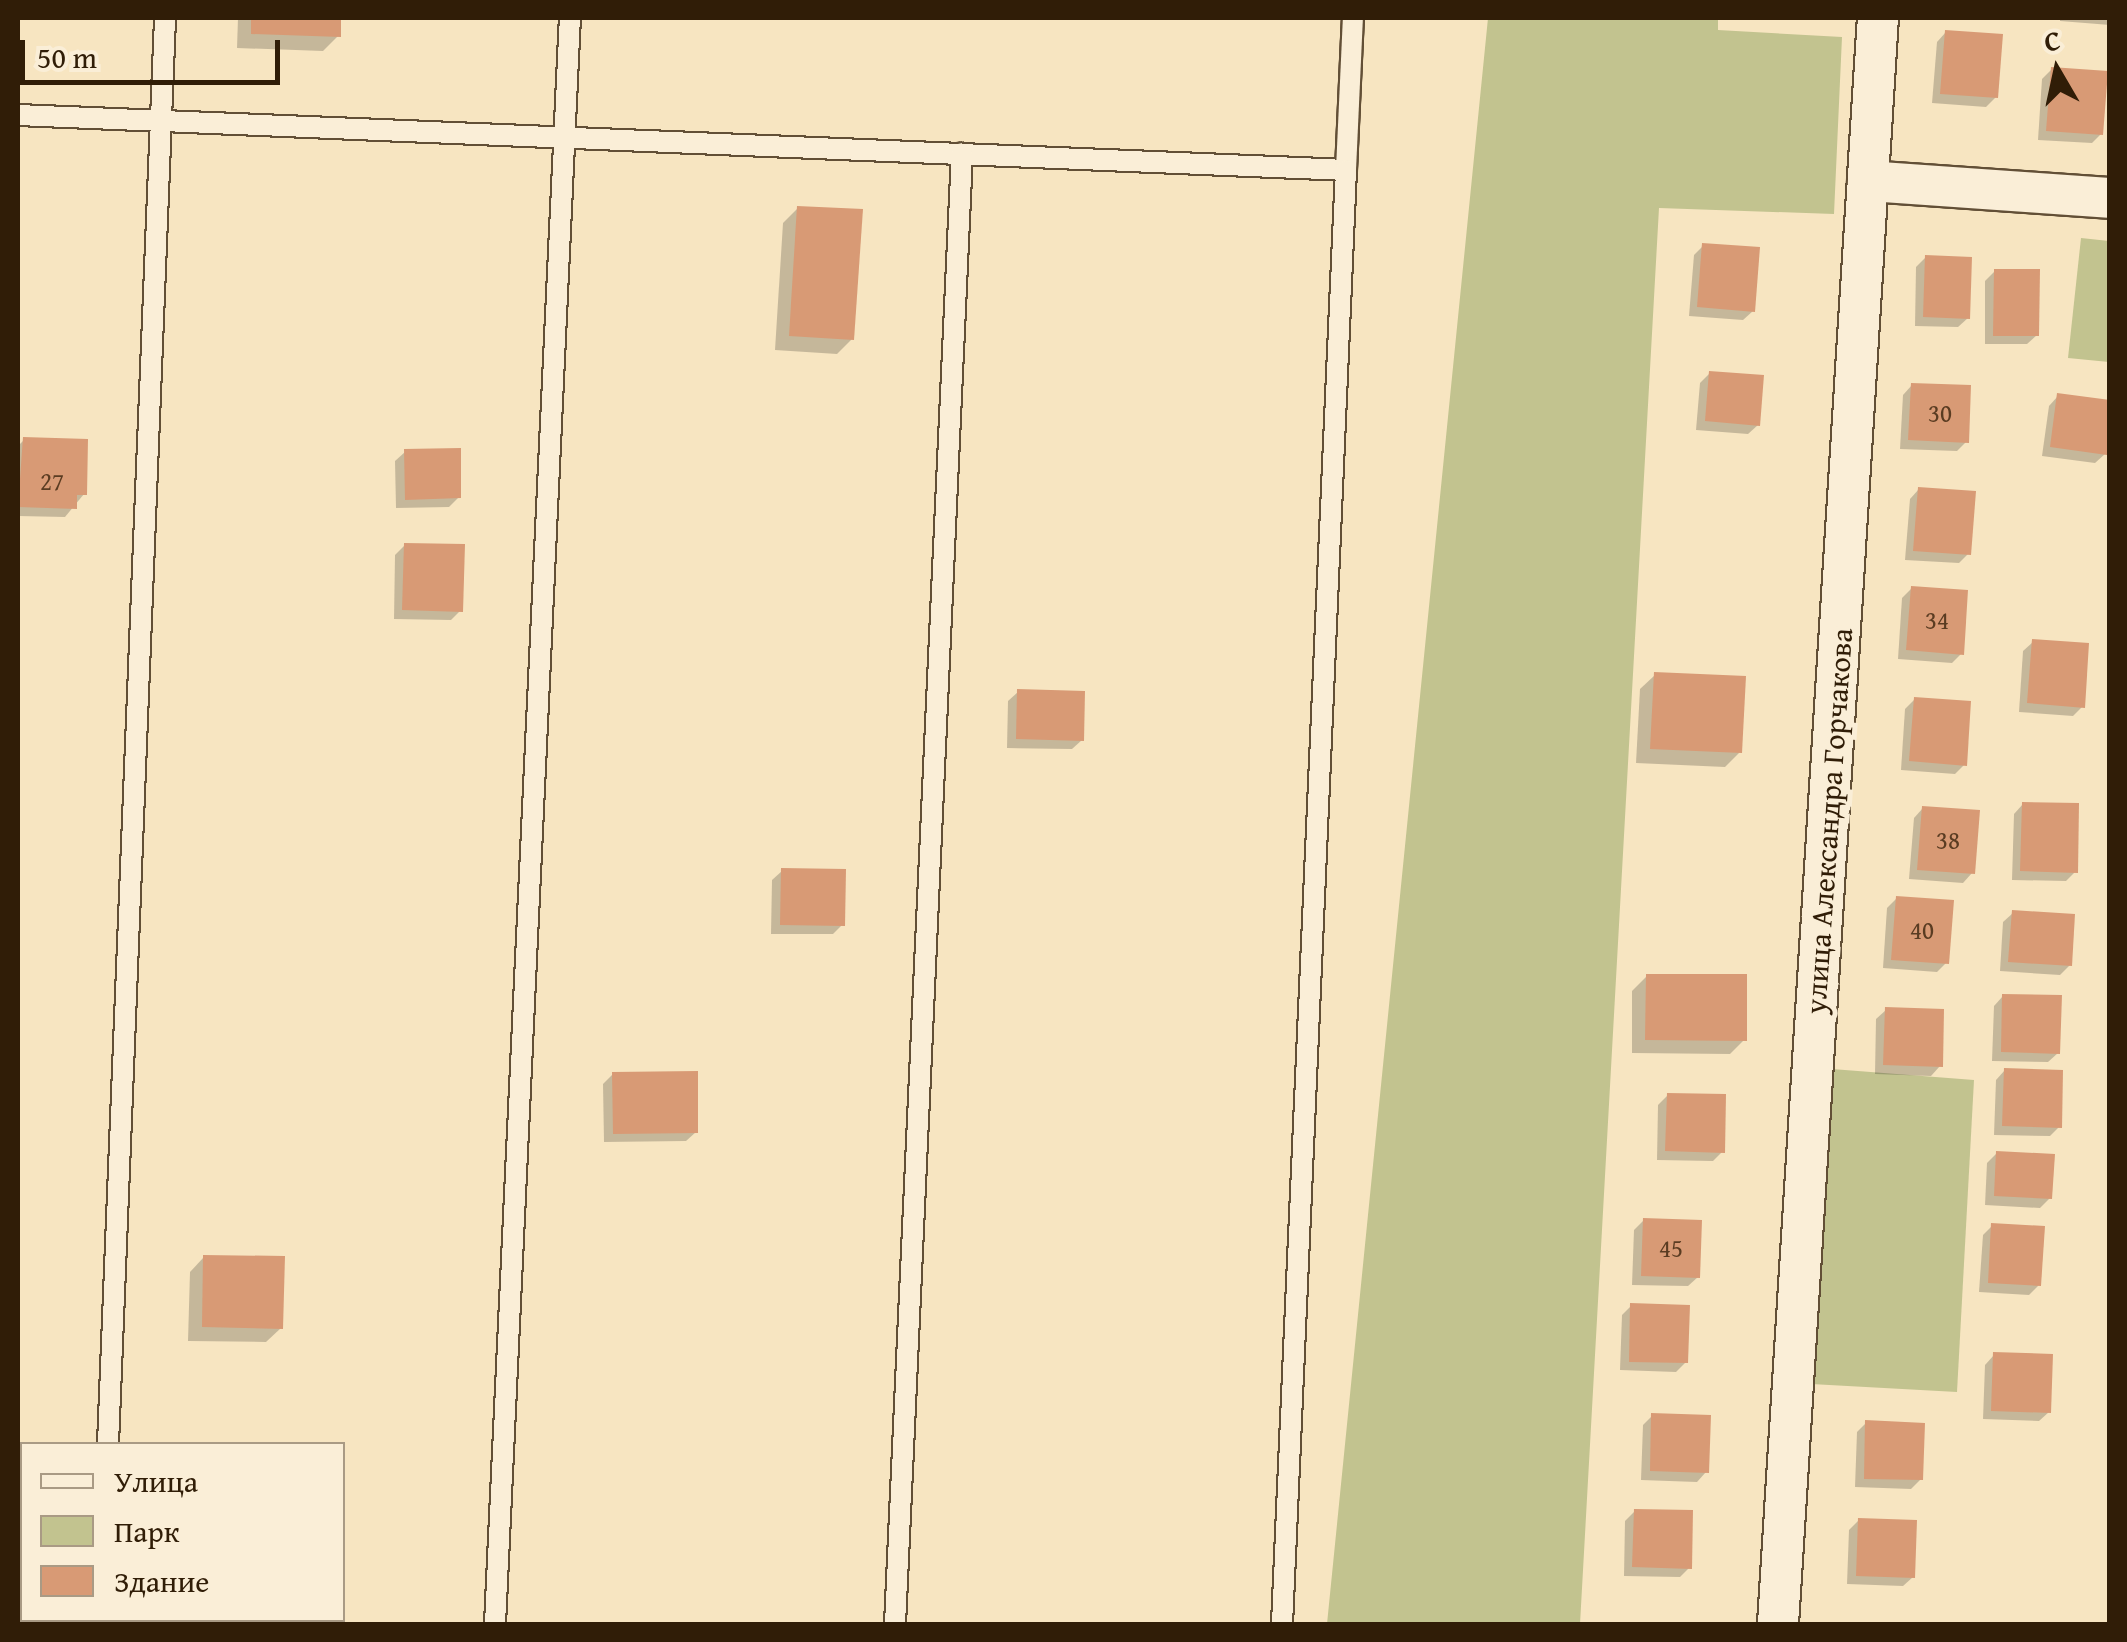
<!DOCTYPE html>
<meta charset="utf-8">
<style>
body{margin:0}
#map{position:relative;width:2127px;height:1642px;overflow:hidden;background:#f7e5c1;font-family:"Gentium Book Plus",serif}
div>[style]{position:absolute}
.green>*{inset:0;background:#c2c38f}
.shadow>*{inset:0;background:#0003}
.building>*{inset:0;background:#d89a75}
.roads{filter:drop-shadow(2px 0 #624f36) drop-shadow(-2px 0 #624f36) drop-shadow(0 2px #624f36) drop-shadow(0 -2px #624f36)}
.lane>*{height:20px;margin:-10px;padding:0 10px;transform-origin:10px;border-radius:10px;background:#faeed7}
.street>*{height:40px;margin:-20px;padding:0 20px;transform-origin:20px;border-radius:20px;background:#faeed7}
span{translate:-50% -50%;white-space:nowrap;text-align:center;line-height:1.15;-webkit-text-stroke:10px #faeed7;paint-order:stroke}
.number-label{font-size:25px;color:#5a3c22}
.number-label span{-webkit-text-stroke-width:0}
.street-label{font-size:30px;color:#301d07}
.frame{position:absolute;inset:0;border:20px solid #301d07;pointer-events:none}
.legend{position:absolute;left:20px;top:1442px;width:325px;height:180px;box-sizing:border-box;background:#faeed7;border:2px solid #a99a84;margin:0;padding:12px 18px;list-style:none;font-size:30px;color:#301d07}
.legend li{display:flex;align-items:center;gap:20px;height:50px}
.legend b{width:50px;border:2px solid #a99a84}
.north{position:absolute;left:2007px;top:20px;width:100px;height:100px;-webkit-text-stroke:8px #faeed7;paint-order:stroke;rotate:351deg;font-size:28px;font-weight:700;line-height:40px;text-align:center;color:#301d07}
.north::after{content:'';display:block;margin:auto;width:35px;height:45px;background:#301d07;clip-path:polygon(50% 0,100% 100%,50% 72%,0 100%)}
.scale{position:absolute;left:20px;top:40px;width:260px;height:45px;box-sizing:border-box;border:5px solid #301d07;border-top:0;padding-left:12px;font-size:30px;line-height:35px;white-space:nowrap;color:#301d07;-webkit-text-stroke:8px #faeed7;paint-order:stroke}
</style>
<div id="map">
<div class="green">
<i style="clip-path:polygon(1488px 18px,1718px 18px,1718px 30px,1842px 37px,1834px 214px,1659px 208px,1580px 1624px,1327px 1624px)"></i>
<i style="clip-path:polygon(2081px 238px,2109px 241px,2109px 362px,2068px 358px)"></i>
<i style="clip-path:polygon(1819px 1068px,1974px 1080px,1957px 1392px,1811px 1384px)"></i>
</div>
<div class="shadow">
<i style="clip-path:polygon(238px 18px,339px 18px,338px 36px,323px 51px,237px 48px)"></i>
<i style="clip-path:polygon(2060px 18px,2110px 18px,2110px 25px,2060px 21px)"></i>
<i style="clip-path:polygon(1946px 32px,1996px 97px,1986px 107px,1932px 103px,1937px 42px)"></i>
<i style="clip-path:polygon(2052px 69px,2101px 134px,2092px 143px,2038px 140px,2042px 79px)"></i>
<i style="clip-path:polygon(798px 208px,852px 339px,837px 354px,775px 350px,783px 223px)"></i>
<i style="clip-path:polygon(1703px 246px,1753px 311px,1743px 320px,1689px 316px,1694px 255px)"></i>
<i style="clip-path:polygon(1926px 257px,1968px 318px,1958px 327px,1915px 326px,1916px 267px)"></i>
<i style="clip-path:polygon(1995px 271px,2037px 335px,2027px 344px,1985px 344px,1985px 281px)"></i>
<i style="clip-path:polygon(1710px 373px,1758px 425px,1748px 434px,1696px 430px,1700px 383px)"></i>
<i style="clip-path:polygon(1912px 385px,1966px 442px,1957px 451px,1900px 449px,1903px 395px)"></i>
<i style="clip-path:polygon(2058px 396px,2110px 403px,2105px 454px,2095px 463px,2042px 456px,2049px 406px)"></i>
<i style="clip-path:polygon(24px 440px,84px 494px,65px 517px,18px 516px,18px 446px)"></i>
<i style="clip-path:polygon(405px 452px,459px 497px,449px 507px,396px 508px,395px 461px)"></i>
<i style="clip-path:polygon(1919px 489px,1968px 554px,1959px 563px,1905px 560px,1910px 499px)"></i>
<i style="clip-path:polygon(405px 545px,460px 611px,451px 620px,394px 619px,395px 555px)"></i>
<i style="clip-path:polygon(1912px 588px,1961px 654px,1952px 663px,1898px 659px,1902px 598px)"></i>
<i style="clip-path:polygon(2033px 642px,2082px 707px,2073px 716px,2019px 712px,2023px 651px)"></i>
<i style="clip-path:polygon(1655px 675px,1740px 752px,1725px 767px,1636px 763px,1640px 689px)"></i>
<i style="clip-path:polygon(1018px 692px,1082px 740px,1072px 749px,1007px 748px,1008px 701px)"></i>
<i style="clip-path:polygon(1915px 699px,1964px 765px,1955px 774px,1901px 770px,1905px 709px)"></i>
<i style="clip-path:polygon(2023px 804px,2075px 872px,2066px 881px,2012px 880px,2014px 814px)"></i>
<i style="clip-path:polygon(1923px 808px,1972px 873px,1963px 883px,1909px 879px,1914px 818px)"></i>
<i style="clip-path:polygon(782px 871px,842px 925px,833px 934px,771px 934px,772px 880px)"></i>
<i style="clip-path:polygon(1897px 898px,1946px 963px,1937px 972px,1883px 968px,1887px 908px)"></i>
<i style="clip-path:polygon(2013px 913px,2070px 965px,2060px 975px,2000px 971px,2003px 922px)"></i>
<i style="clip-path:polygon(1647px 976px,1744px 1040px,1730px 1054px,1632px 1053px,1632px 991px)"></i>
<i style="clip-path:polygon(2003px 996px,2058px 1053px,2048px 1062px,1992px 1061px,1994px 1006px)"></i>
<i style="clip-path:polygon(1886px 1010px,1940px 1066px,1931px 1076px,1875px 1074px,1876px 1019px)"></i>
<i style="clip-path:polygon(2005px 1070px,2059px 1127px,2050px 1136px,1994px 1135px,1996px 1080px)"></i>
<i style="clip-path:polygon(613px 1074px,696px 1132px,686px 1141px,604px 1142px,603px 1084px)"></i>
<i style="clip-path:polygon(1668px 1095px,1722px 1152px,1713px 1161px,1657px 1160px,1658px 1105px)"></i>
<i style="clip-path:polygon(1997px 1153px,2050px 1198px,2040px 1208px,1985px 1205px,1987px 1163px)"></i>
<i style="clip-path:polygon(1644px 1220px,1698px 1277px,1688px 1286px,1632px 1285px,1634px 1230px)"></i>
<i style="clip-path:polygon(1992px 1226px,2039px 1285px,2029px 1295px,1979px 1292px,1983px 1235px)"></i>
<i style="clip-path:polygon(204px 1257px,281px 1328px,266px 1342px,188px 1341px,190px 1272px)"></i>
<i style="clip-path:polygon(1631px 1306px,1686px 1362px,1676px 1372px,1620px 1370px,1622px 1315px)"></i>
<i style="clip-path:polygon(1994px 1355px,2049px 1412px,2039px 1421px,1983px 1419px,1985px 1365px)"></i>
<i style="clip-path:polygon(1652px 1416px,1706px 1472px,1697px 1482px,1641px 1480px,1643px 1425px)"></i>
<i style="clip-path:polygon(1866px 1423px,1921px 1479px,1911px 1489px,1855px 1487px,1857px 1432px)"></i>
<i style="clip-path:polygon(1635px 1511px,1689px 1568px,1680px 1577px,1624px 1576px,1625px 1521px)"></i>
<i style="clip-path:polygon(1859px 1520px,1913px 1577px,1903px 1586px,1847px 1584px,1849px 1530px)"></i>
</div>
<div class="building">
<i style="clip-path:polygon(251px 18px,341px 18px,341px 37px,251px 34px)"></i>
<i style="clip-path:polygon(1945px 30px,2003px 34px,1998px 98px,1940px 94px)"></i>
<i style="clip-path:polygon(2051px 67px,2108px 71px,2103px 135px,2046px 131px)"></i>
<i style="clip-path:polygon(797px 206px,863px 209px,854px 340px,789px 336px)"></i>
<i style="clip-path:polygon(1702px 243px,1760px 247px,1755px 312px,1697px 307px)"></i>
<i style="clip-path:polygon(1925px 255px,1972px 257px,1970px 319px,1923px 317px)"></i>
<i style="clip-path:polygon(1994px 269px,2040px 269px,2039px 336px,1993px 336px)"></i>
<i style="clip-path:polygon(1709px 371px,1764px 375px,1760px 426px,1705px 421px)"></i>
<i style="clip-path:polygon(1911px 383px,1971px 385px,1969px 443px,1908px 440px)"></i>
<i style="clip-path:polygon(2057px 393px,2110px 400px,2107px 455px,2050px 447px)"></i>
<i style="clip-path:polygon(23px 437px,88px 439px,87px 495px,77px 495px,77px 509px,18px 507px)"></i>
<i style="clip-path:polygon(461px 448px,461px 498px,405px 500px,404px 449px)"></i>
<i style="clip-path:polygon(1918px 487px,1976px 491px,1971px 555px,1913px 551px)"></i>
<i style="clip-path:polygon(404px 543px,465px 544px,463px 612px,402px 610px)"></i>
<i style="clip-path:polygon(1911px 586px,1968px 590px,1964px 655px,1906px 650px)"></i>
<i style="clip-path:polygon(2032px 639px,2089px 643px,2085px 708px,2027px 703px)"></i>
<i style="clip-path:polygon(1654px 672px,1746px 676px,1742px 753px,1650px 749px)"></i>
<i style="clip-path:polygon(1017px 689px,1085px 691px,1084px 741px,1016px 739px)"></i>
<i style="clip-path:polygon(1914px 697px,1971px 701px,1967px 766px,1909px 761px)"></i>
<i style="clip-path:polygon(2022px 802px,2079px 803px,2078px 873px,2020px 871px)"></i>
<i style="clip-path:polygon(1922px 806px,1980px 810px,1975px 874px,1917px 870px)"></i>
<i style="clip-path:polygon(781px 868px,846px 869px,845px 926px,780px 925px)"></i>
<i style="clip-path:polygon(1896px 896px,1954px 900px,1949px 964px,1891px 960px)"></i>
<i style="clip-path:polygon(2012px 910px,2075px 914px,2072px 966px,2008px 962px)"></i>
<i style="clip-path:polygon(1646px 974px,1747px 974px,1747px 1041px,1645px 1040px)"></i>
<i style="clip-path:polygon(2002px 994px,2062px 995px,2060px 1054px,2001px 1052px)"></i>
<i style="clip-path:polygon(1885px 1007px,1944px 1009px,1943px 1067px,1883px 1065px)"></i>
<i style="clip-path:polygon(2004px 1068px,2063px 1070px,2062px 1128px,2002px 1126px)"></i>
<i style="clip-path:polygon(698px 1071px,698px 1133px,613px 1134px,612px 1072px)"></i>
<i style="clip-path:polygon(1667px 1093px,1726px 1094px,1725px 1153px,1665px 1151px)"></i>
<i style="clip-path:polygon(1996px 1151px,2055px 1154px,2052px 1199px,1994px 1196px)"></i>
<i style="clip-path:polygon(1643px 1218px,1702px 1220px,1700px 1278px,1641px 1276px)"></i>
<i style="clip-path:polygon(1991px 1223px,2045px 1226px,2041px 1286px,1988px 1283px)"></i>
<i style="clip-path:polygon(203px 1255px,285px 1256px,283px 1329px,202px 1327px)"></i>
<i style="clip-path:polygon(1630px 1303px,1690px 1305px,1688px 1363px,1629px 1362px)"></i>
<i style="clip-path:polygon(1993px 1352px,2053px 1354px,2051px 1413px,1991px 1411px)"></i>
<i style="clip-path:polygon(1651px 1413px,1711px 1415px,1709px 1473px,1650px 1471px)"></i>
<i style="clip-path:polygon(1865px 1420px,1925px 1423px,1923px 1480px,1864px 1479px)"></i>
<i style="clip-path:polygon(1634px 1509px,1693px 1510px,1692px 1569px,1632px 1567px)"></i>
<i style="clip-path:polygon(1858px 1518px,1917px 1520px,1915px 1578px,1856px 1576px)"></i>
</div>
<div class="roads">
<div class="lane">
<i style="left:18px;top:115px;width:1329px;rotate:2.37deg"></i>
<i style="left:1346px;top:170px;width:152px;rotate:-87.4deg"></i>
<i style="left:108px;top:1444px;width:1427px;rotate:-87.71deg"></i>
<i style="left:101px;top:1624px;width:4px;rotate:-90deg"></i>
<i style="left:495px;top:1624px;width:1608px;rotate:-87.33deg"></i>
<i style="left:895px;top:1624px;width:1472px;rotate:-87.39deg"></i>
<i style="left:1282px;top:1624px;width:1455px;rotate:-87.48deg"></i>
</div>
<div class="street">
<i style="left:1868px;top:181px;width:243px;rotate:4deg"></i>
<i style="left:1778px;top:1624px;width:1609px;rotate:-86.44deg"></i>
</div>
</div>
<div class="number-label">
<span style="left:1940px;top:413px">30</span>
<span style="left:52px;top:481px">27</span>
<span style="left:1937px;top:620px">34</span>
<span style="left:1948px;top:840px">38</span>
<span style="left:1922px;top:930px">40</span>
<span style="left:1671px;top:1248px">45</span>
</div>
<div class="street-label">
<span style="left:1828px;top:821px;rotate:-86deg">улица Александра Горчакова</span>
</div>
<div class="frame"></div>
<ul class="legend">
<li><b style="height:12px;background:#faeed7"></b>Улица</li>
<li><b style="height:28px;background:#c2c38f"></b>Парк</li>
<li><b style="height:28px;background:#d89a75"></b>Здание</li>
</ul>
<div class="north">С</div>
<div class="scale">50 m</div>
</div>
